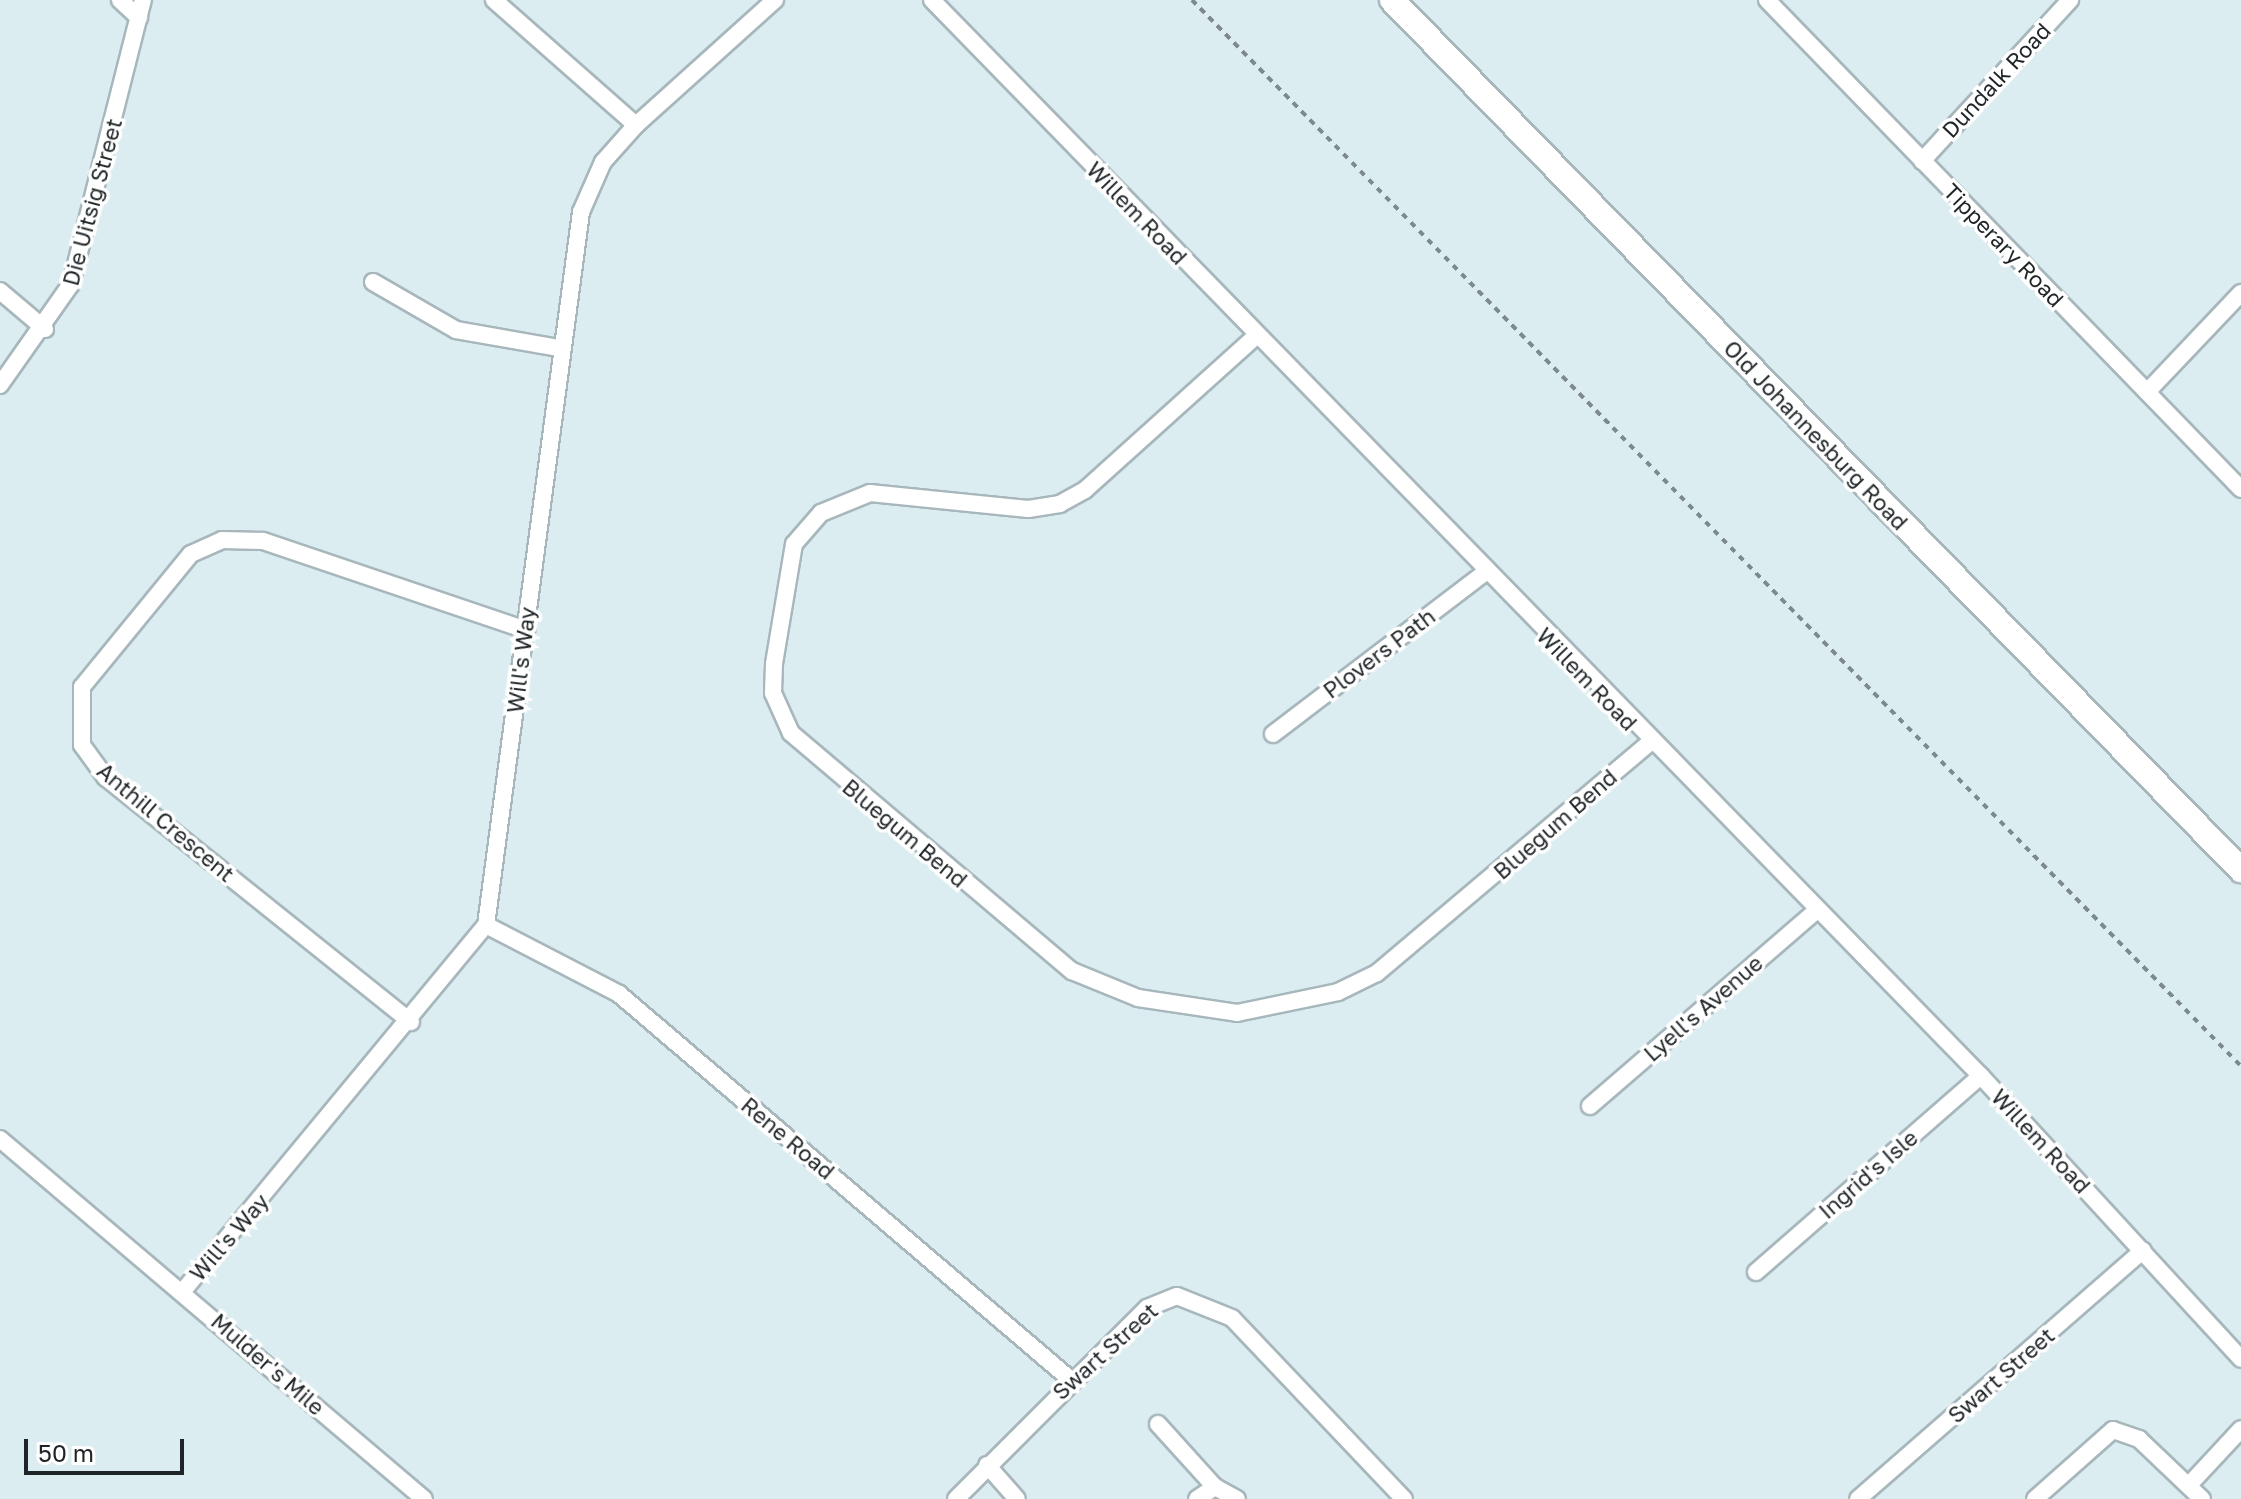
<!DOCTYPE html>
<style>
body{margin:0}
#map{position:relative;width:2241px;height:1499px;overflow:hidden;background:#dcedf2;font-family:"Golos Text",sans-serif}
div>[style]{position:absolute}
.path>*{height:4px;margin-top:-2px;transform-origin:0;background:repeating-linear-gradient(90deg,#7d898c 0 6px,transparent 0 12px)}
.roads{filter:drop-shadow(2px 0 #a7b7bc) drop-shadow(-2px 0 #a7b7bc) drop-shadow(0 2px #a7b7bc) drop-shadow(0 -2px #a7b7bc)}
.street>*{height:16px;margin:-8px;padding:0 8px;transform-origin:8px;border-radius:8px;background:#fff}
.secondary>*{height:24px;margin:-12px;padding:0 12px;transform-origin:12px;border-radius:12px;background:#fff}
span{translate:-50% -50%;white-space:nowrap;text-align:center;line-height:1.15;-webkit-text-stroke:7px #fff;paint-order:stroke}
.street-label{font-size:22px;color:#1f2527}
.scale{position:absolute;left:24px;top:1439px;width:160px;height:36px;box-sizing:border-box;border:4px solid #1f2527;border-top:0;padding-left:10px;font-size:24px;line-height:28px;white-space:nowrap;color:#1f2527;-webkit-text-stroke:6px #fff;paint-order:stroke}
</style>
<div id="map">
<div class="path">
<i style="left:1192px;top:0;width:1496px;rotate:45.46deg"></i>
</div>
<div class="roads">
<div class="street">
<i style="left:120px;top:0;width:26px;rotate:43deg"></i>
<i style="left:494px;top:0;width:189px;rotate:41.4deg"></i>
<i style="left:932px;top:0;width:1503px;rotate:45.73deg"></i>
<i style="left:1981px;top:1076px;width:384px;rotate:47.4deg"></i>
<i style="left:1767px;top:0;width:681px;rotate:45.89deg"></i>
<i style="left:1922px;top:161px;width:219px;rotate:-47.4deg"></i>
<i style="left:373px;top:282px;width:96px;rotate:30deg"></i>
<i style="left:456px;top:330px;width:105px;rotate:9.9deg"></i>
<i style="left:0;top:291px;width:59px;rotate:40.2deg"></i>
<i style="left:1256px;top:336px;width:230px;rotate:138deg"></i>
<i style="left:1085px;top:490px;width:29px;rotate:151deg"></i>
<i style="left:1060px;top:504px;width:32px;rotate:171deg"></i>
<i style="left:1028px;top:509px;width:159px;rotate:-174.2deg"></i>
<i style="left:870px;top:493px;width:53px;rotate:157.8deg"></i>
<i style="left:821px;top:513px;width:41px;rotate:131.1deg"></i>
<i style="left:794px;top:544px;width:122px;rotate:99.5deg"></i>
<i style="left:774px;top:664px;width:29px;rotate:92deg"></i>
<i style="left:773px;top:693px;width:44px;rotate:65.8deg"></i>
<i style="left:791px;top:733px;width:368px;rotate:40.3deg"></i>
<i style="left:1072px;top:971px;width:71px;rotate:22.2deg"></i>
<i style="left:1138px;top:998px;width:100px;rotate:8.6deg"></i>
<i style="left:1237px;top:1013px;width:103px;rotate:-11.7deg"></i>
<i style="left:1338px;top:992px;width:43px;rotate:-26deg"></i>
<i style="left:1377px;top:973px;width:356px;rotate:-40.2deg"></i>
<i style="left:0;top:385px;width:123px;rotate:-54.9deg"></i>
<i style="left:71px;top:284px;width:293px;rotate:-75.8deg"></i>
<i style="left:2147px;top:392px;width:137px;rotate:-46.5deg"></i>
<i style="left:1273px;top:734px;width:268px;rotate:-37.3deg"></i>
<i style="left:486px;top:925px;width:150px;rotate:27.4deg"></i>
<i style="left:619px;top:994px;width:594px;rotate:40.5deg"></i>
<i style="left:411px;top:1022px;width:391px;rotate:-141.3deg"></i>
<i style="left:106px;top:778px;width:41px;rotate:-126deg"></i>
<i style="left:82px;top:745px;width:58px;rotate:-90deg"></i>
<i style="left:82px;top:687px;width:172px;rotate:-50.7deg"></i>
<i style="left:191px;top:554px;width:34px;rotate:-24deg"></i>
<i style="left:222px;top:540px;width:41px;rotate:1.4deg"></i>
<i style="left:263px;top:541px;width:278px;rotate:18.7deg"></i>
<i style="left:1590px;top:1106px;width:298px;rotate:-40.8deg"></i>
<i style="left:0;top:1139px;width:556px;rotate:40.33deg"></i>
<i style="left:1756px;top:1272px;width:298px;rotate:-41.1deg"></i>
<i style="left:183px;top:1291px;width:475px;rotate:-50.4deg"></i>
<i style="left:486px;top:925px;width:719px;rotate:-82.41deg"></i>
<i style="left:581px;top:212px;width:55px;rotate:-66.3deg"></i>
<i style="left:603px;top:162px;width:50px;rotate:-48.3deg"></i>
<i style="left:636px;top:125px;width:187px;rotate:-42deg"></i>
<i style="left:1158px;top:1424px;width:85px;rotate:47.9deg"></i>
<i style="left:987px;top:1465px;width:45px;rotate:48.6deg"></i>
<i style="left:2189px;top:1485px;width:76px;rotate:-47.1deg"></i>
<i style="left:956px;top:1499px;width:270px;rotate:-45deg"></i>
<i style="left:1147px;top:1308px;width:32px;rotate:-22deg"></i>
<i style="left:1177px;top:1296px;width:59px;rotate:21.8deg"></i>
<i style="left:1232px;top:1318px;width:250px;rotate:46.5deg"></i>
<i style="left:1197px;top:1499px;width:22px;rotate:-34deg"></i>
<i style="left:1215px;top:1487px;width:25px;rotate:29deg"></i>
<i style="left:1858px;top:1499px;width:378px;rotate:-41.1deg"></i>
<i style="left:2035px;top:1499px;width:104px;rotate:-41.5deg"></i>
<i style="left:2113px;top:1430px;width:28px;rotate:19deg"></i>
<i style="left:2139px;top:1439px;width:87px;rotate:43.6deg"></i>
</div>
<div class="secondary">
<i style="left:1392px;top:0;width:1216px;rotate:45.7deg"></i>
</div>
</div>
<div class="street-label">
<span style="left:1996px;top:80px;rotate:-47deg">Dundalk Road</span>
<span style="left:92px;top:202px;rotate:-75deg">Die Uitsig Street</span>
<span style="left:1137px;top:213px;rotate:46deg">Willem Road</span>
<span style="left:2004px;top:245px;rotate:46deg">Tipperary Road</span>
<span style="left:1816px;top:435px;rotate:46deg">Old Johannesburg Road</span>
<span style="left:1379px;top:653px;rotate:-37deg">Plovers Path</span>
<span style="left:521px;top:660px;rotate:-83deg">Will's Way</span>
<span style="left:1587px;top:679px;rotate:46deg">Willem Road</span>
<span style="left:166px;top:822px;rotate:40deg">Anthill Crescent</span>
<span style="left:1555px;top:824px;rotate:-41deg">Bluegum Bend</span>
<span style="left:905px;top:833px;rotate:40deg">Bluegum Bend</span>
<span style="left:1703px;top:1008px;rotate:-41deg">Lyell's Avenue</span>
<span style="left:788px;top:1138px;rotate:40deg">Rene Road</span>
<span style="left:2041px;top:1141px;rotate:47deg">Willem Road</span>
<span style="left:1868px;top:1174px;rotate:-41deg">Ingrid's Isle</span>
<span style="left:229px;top:1237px;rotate:-49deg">Will's Way</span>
<span style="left:1105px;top:1351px;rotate:-42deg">Swart Street</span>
<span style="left:268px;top:1364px;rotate:41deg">Mulder's Mile</span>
<span style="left:2001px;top:1375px;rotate:-41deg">Swart Street</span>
</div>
<div class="scale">50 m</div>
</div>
